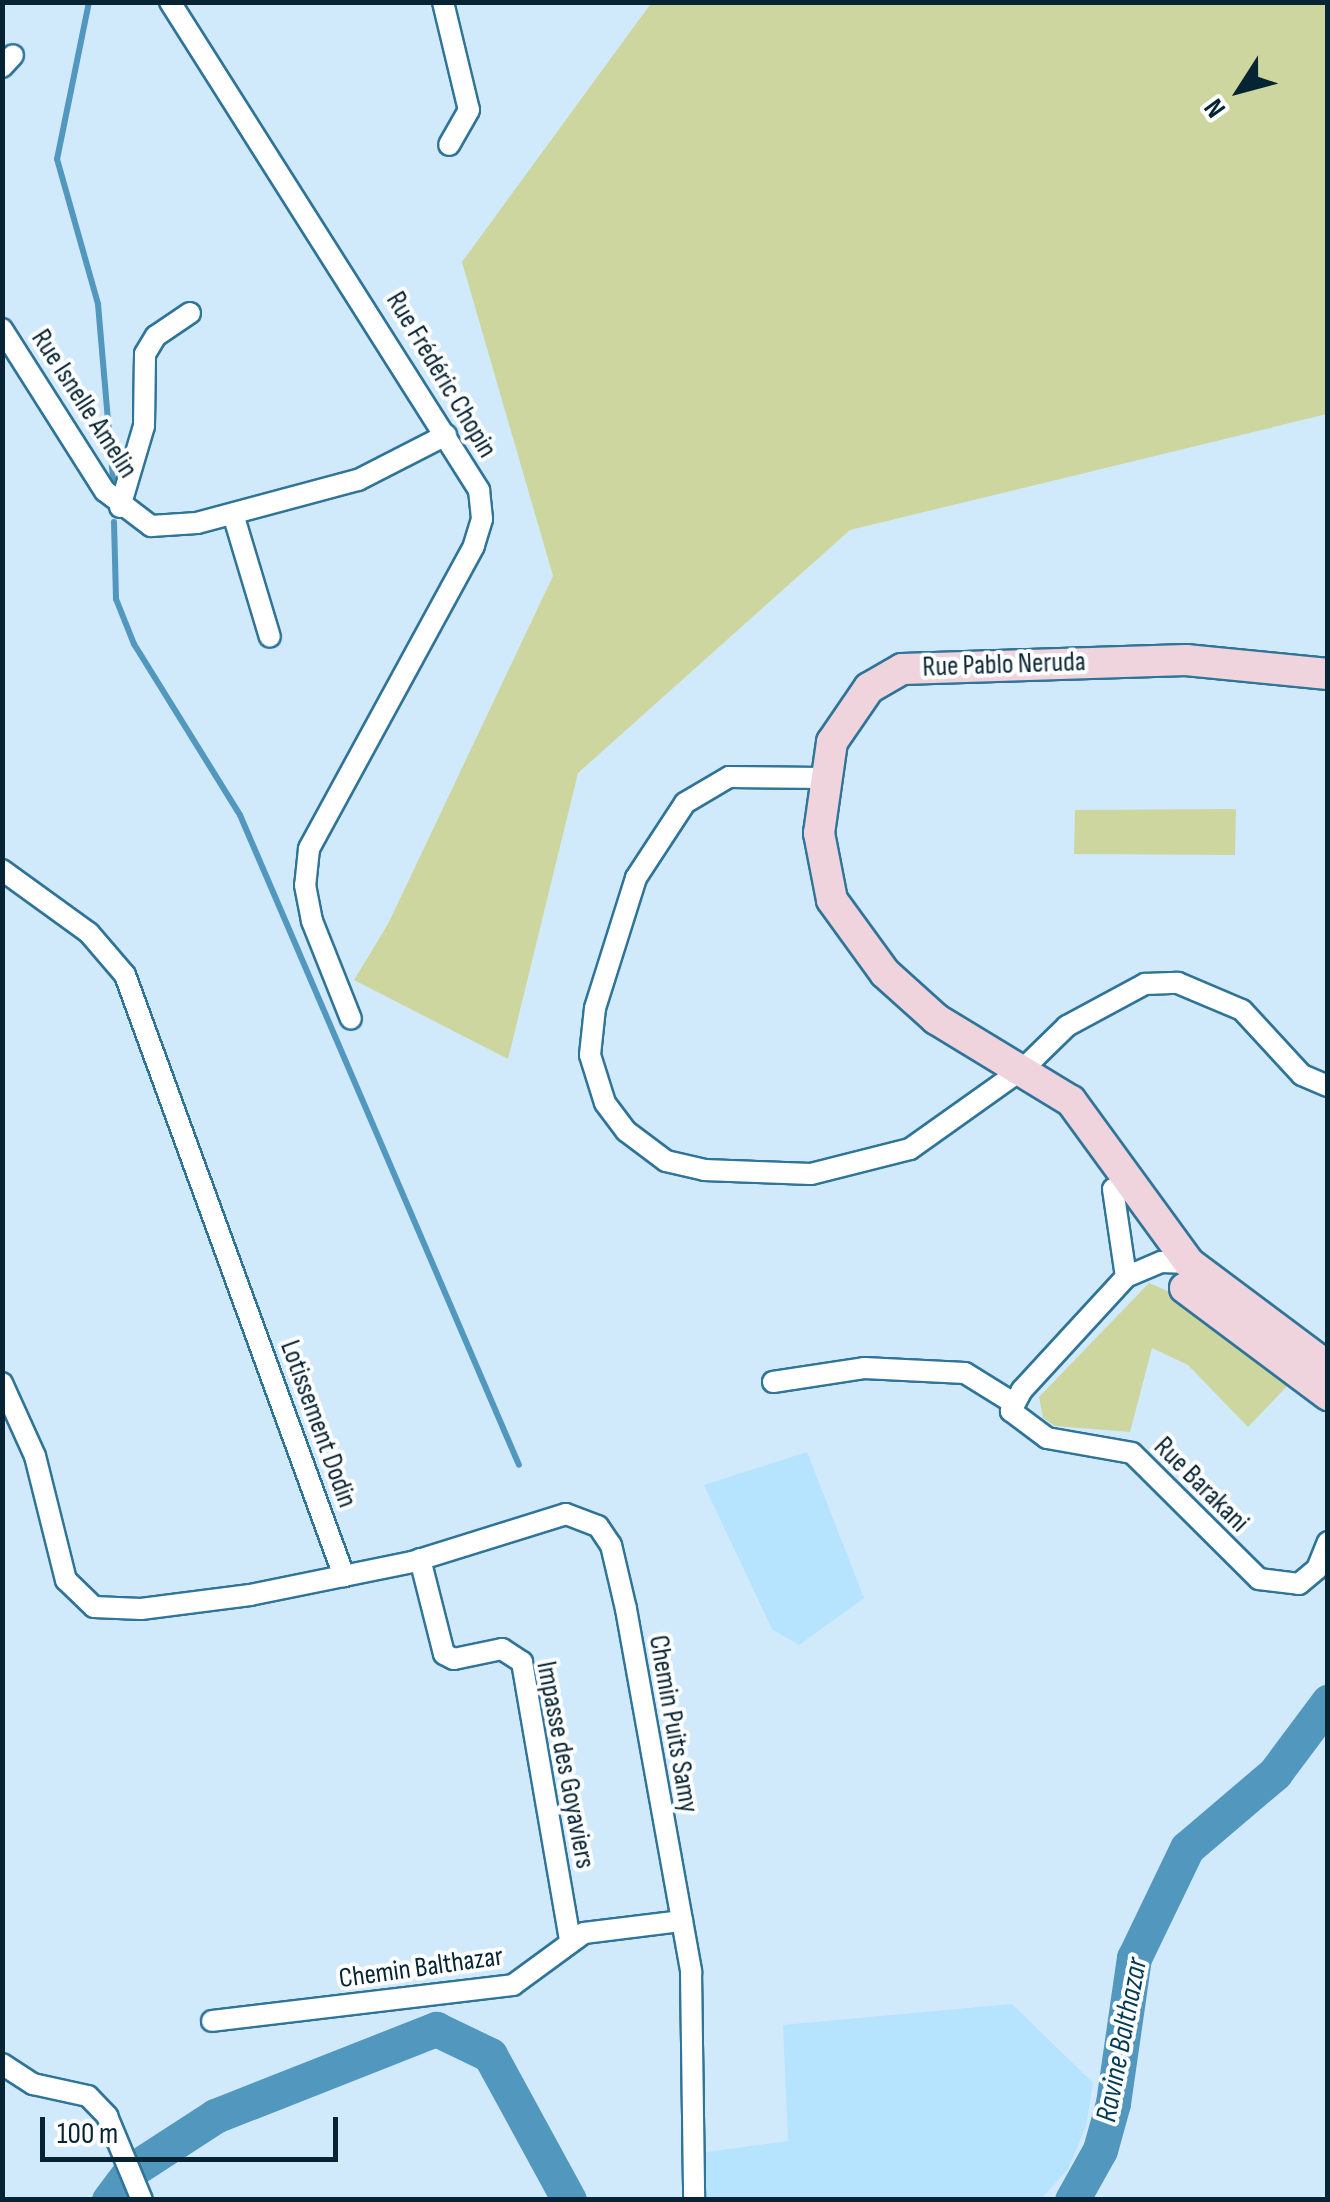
<!DOCTYPE html>
<meta charset="utf-8">
<style>
body{margin:0}
#map{position:relative;width:1330px;height:2202px;overflow:hidden;background:#d0eafb;font-family:"Sofia Sans Condensed",sans-serif}
div>[style]{position:absolute}
.built>*{inset:0;background:#b6e3fe}
.green>*{inset:0;background:#cdd69e}
.stream>*{height:6px;margin:-3px;padding:0 3px;transform-origin:3px;border-radius:3px;background:#5297be}
.river>*{height:35px;margin:-17.5px;padding:0 17.5px;transform-origin:17.5px;border-radius:17.5px;background:#5297be}
.roads{filter:drop-shadow(2px 0 #2f7499) drop-shadow(-2px 0 #2f7499) drop-shadow(0 2px #2f7499) drop-shadow(0 -2px #2f7499)}
.street>*{height:20px;margin:-10px;padding:0 10px;transform-origin:10px;border-radius:10px;background:#fff}
.secondary>*{height:30px;margin:-15px;padding:0 15px;transform-origin:15px;border-radius:15px;background:#efd4de}
span{translate:-50% -50%;white-space:nowrap;text-align:center;line-height:1.15;-webkit-text-stroke:8px #fff;paint-order:stroke}
.street-label{font-size:28px;color:#072434}
.water-label{font-size:30px;color:#003b56;font-style:italic}
.frame{position:absolute;inset:0;border:5px solid #072434;pointer-events:none}
.north{position:absolute;left:1190px;top:40px;width:100px;height:100px;-webkit-text-stroke:8px #fff;paint-order:stroke;rotate:234deg;font-size:28px;font-weight:700;line-height:40px;text-align:center;color:#072434}
.north::after{content:'';display:block;margin:auto;width:35px;height:45px;background:#072434;clip-path:polygon(50% 0,100% 100%,50% 72%,0 100%)}
.scale{position:absolute;left:40px;top:2117px;width:298px;height:45px;box-sizing:border-box;border:5px solid #072434;border-top:0;padding-left:12px;font-size:30px;line-height:35px;white-space:nowrap;color:#072434;-webkit-text-stroke:8px #fff;paint-order:stroke}
</style>
<div id="map">
<div class="built">
<i style="clip-path:polygon(807px 1452px,864px 1598px,799px 1645px,772px 1629px,704px 1485px)"></i>
<i style="clip-path:polygon(1012px 2004px,1093px 2083px,1086px 2126px,1068px 2169px,1041px 2199px,706px 2199px,700px 2153px,788px 2141px,783px 2025px)"></i>
</div>
<div class="green">
<i style="clip-path:polygon(652px 2px,1327px 3px,1327px 414px,850px 530px,578px 773px,508px 1059px,354px 980px,388px 924px,553px 576px,462px 262px)"></i>
<i style="clip-path:polygon(1236px 809px,1235px 855px,1074px 854px,1075px 810px)"></i>
<i style="clip-path:polygon(1149px 1283px,1179px 1296px,1291px 1382px,1248px 1427px,1188px 1365px,1152px 1348px,1130px 1432px,1055px 1426px,1043px 1418px,1039px 1397px)"></i>
</div>
<div class="stream">
<i style="left:89px;top:2px;width:160px;rotate:101.5deg"></i>
<i style="left:57px;top:159px;width:151px;rotate:74.2deg"></i>
<i style="left:98px;top:304px;width:176px;rotate:85.1deg"></i>
<i style="left:114px;top:522px;width:77px;rotate:88.5deg"></i>
<i style="left:116px;top:599px;width:48px;rotate:68.2deg"></i>
<i style="left:134px;top:644px;width:201px;rotate:58.2deg"></i>
<i style="left:240px;top:815px;width:707px;rotate:66.77deg"></i>
</div>
<div class="river">
<i style="left:109px;top:2200px;width:38px;rotate:-53deg"></i>
<i style="left:132px;top:2170px;width:99px;rotate:-33deg"></i>
<i style="left:215px;top:2116px;width:238px;rotate:-21.5deg"></i>
<i style="left:436px;top:2029px;width:60px;rotate:25.7deg"></i>
<i style="left:490px;top:2055px;width:165px;rotate:61.4deg"></i>
<i style="left:1072px;top:2200px;width:57px;rotate:-60.8deg"></i>
<i style="left:1100px;top:2150px;width:49px;rotate:-74.5deg"></i>
<i style="left:1113px;top:2103px;width:147px;rotate:-81.8deg"></i>
<i style="left:1134px;top:1958px;width:122px;rotate:-64.3deg"></i>
<i style="left:1187px;top:1848px;width:116px;rotate:-40.4deg"></i>
<i style="left:1275px;top:1773px;width:89px;rotate:-53.3deg"></i>
</div>
<div class="roads">
<div class="street">
<i style="left:170px;top:2px;width:578px;rotate:57.66deg"></i>
<i style="left:479px;top:490px;width:29px;rotate:84deg"></i>
<i style="left:482px;top:519px;width:28px;rotate:107deg"></i>
<i style="left:474px;top:546px;width:345px;rotate:118.6deg"></i>
<i style="left:309px;top:849px;width:36px;rotate:96deg"></i>
<i style="left:305px;top:885px;width:37px;rotate:79deg"></i>
<i style="left:312px;top:921px;width:105px;rotate:68.3deg"></i>
<i style="left:443px;top:2px;width:111px;rotate:76.5deg"></i>
<i style="left:469px;top:110px;width:40px;rotate:119.7deg"></i>
<i style="left:2px;top:67px;width:16px;rotate:-47deg"></i>
<i style="left:2px;top:329px;width:192px;rotate:57.6deg"></i>
<i style="left:105px;top:491px;width:58px;rotate:37.3deg"></i>
<i style="left:151px;top:526px;width:46px;rotate:-3.7deg"></i>
<i style="left:197px;top:523px;width:167px;rotate:-15deg"></i>
<i style="left:358px;top:480px;width:99px;rotate:-27.1deg"></i>
<i style="left:120px;top:507px;width:84px;rotate:-73.5deg"></i>
<i style="left:144px;top:426px;width:72px;rotate:-89.2deg"></i>
<i style="left:145px;top:354px;width:21px;rotate:-59deg"></i>
<i style="left:156px;top:336px;width:41px;rotate:-34.1deg"></i>
<i style="left:233px;top:514px;width:128px;rotate:73.3deg"></i>
<i style="left:822px;top:778px;width:93px;rotate:-179.4deg"></i>
<i style="left:729px;top:777px;width:51px;rotate:149.4deg"></i>
<i style="left:685px;top:803px;width:90px;rotate:123.2deg"></i>
<i style="left:636px;top:878px;width:136px;rotate:107.5deg"></i>
<i style="left:595px;top:1008px;width:47px;rotate:96.1deg"></i>
<i style="left:590px;top:1055px;width:50px;rotate:72.6deg"></i>
<i style="left:605px;top:1103px;width:35px;rotate:53deg"></i>
<i style="left:626px;top:1131px;width:50px;rotate:36.9deg"></i>
<i style="left:666px;top:1161px;width:39px;rotate:13deg"></i>
<i style="left:704px;top:1170px;width:107px;rotate:2.1deg"></i>
<i style="left:811px;top:1174px;width:102px;rotate:-14.2deg"></i>
<i style="left:910px;top:1149px;width:140px;rotate:-35.4deg"></i>
<i style="left:1024px;top:1068px;width:60px;rotate:-44.3deg"></i>
<i style="left:1067px;top:1026px;width:89px;rotate:-28.3deg"></i>
<i style="left:1145px;top:984px;width:33px;rotate:-2deg"></i>
<i style="left:1178px;top:983px;width:69px;rotate:22.9deg"></i>
<i style="left:1242px;top:1010px;width:88px;rotate:47.3deg"></i>
<i style="left:1302px;top:1075px;width:28px;rotate:23deg"></i>
<i style="left:2px;top:870px;width:107px;rotate:35.9deg"></i>
<i style="left:89px;top:933px;width:55px;rotate:49.4deg"></i>
<i style="left:125px;top:975px;width:640px;rotate:69.98deg"></i>
<i style="left:1113px;top:1189px;width:89px;rotate:81.6deg"></i>
<i style="left:1189px;top:1263px;width:28px;rotate:-178deg"></i>
<i style="left:1161px;top:1262px;width:38px;rotate:157deg"></i>
<i style="left:1126px;top:1277px;width:154px;rotate:132.6deg"></i>
<i style="left:1022px;top:1390px;width:24px;rotate:118deg"></i>
<i style="left:1011px;top:1411px;width:45px;rotate:36.9deg"></i>
<i style="left:1047px;top:1438px;width:86px;rotate:10deg"></i>
<i style="left:1132px;top:1453px;width:179px;rotate:44.8deg"></i>
<i style="left:1259px;top:1579px;width:40px;rotate:7.1deg"></i>
<i style="left:1299px;top:1584px;width:23px;rotate:-40deg"></i>
<i style="left:1317px;top:1569px;width:29px;rotate:-68deg"></i>
<i style="left:773px;top:1382px;width:92px;rotate:-8.7deg"></i>
<i style="left:864px;top:1368px;width:101px;rotate:2.8deg"></i>
<i style="left:965px;top:1373px;width:55px;rotate:31.7deg"></i>
<i style="left:2px;top:1383px;width:80px;rotate:65.7deg"></i>
<i style="left:35px;top:1456px;width:128px;rotate:76deg"></i>
<i style="left:66px;top:1580px;width:39px;rotate:44deg"></i>
<i style="left:94px;top:1607px;width:47px;rotate:2.4deg"></i>
<i style="left:141px;top:1609px;width:110px;rotate:-7.3deg"></i>
<i style="left:250px;top:1595px;width:165px;rotate:-11.5deg"></i>
<i style="left:412px;top:1562px;width:161px;rotate:-17.3deg"></i>
<i style="left:566px;top:1514px;width:34px;rotate:21deg"></i>
<i style="left:598px;top:1526px;width:23px;rotate:56deg"></i>
<i style="left:611px;top:1545px;width:66px;rotate:76.8deg"></i>
<i style="left:626px;top:1609px;width:369px;rotate:79.8deg"></i>
<i style="left:691px;top:1972px;width:228px;rotate:89.2deg"></i>
<i style="left:420px;top:1559px;width:98px;rotate:75.8deg"></i>
<i style="left:444px;top:1654px;width:11px;rotate:27deg"></i>
<i style="left:454px;top:1659px;width:49px;rotate:-11.8deg"></i>
<i style="left:502px;top:1649px;width:24px;rotate:33deg"></i>
<i style="left:522px;top:1662px;width:282px;rotate:80.2deg"></i>
<i style="left:212px;top:2021px;width:303px;rotate:-6.8deg"></i>
<i style="left:513px;top:1985px;width:88px;rotate:-36.2deg"></i>
<i style="left:584px;top:1933px;width:99px;rotate:-7deg"></i>
<i style="left:2px;top:2064px;width:37px;rotate:33deg"></i>
<i style="left:33px;top:2084px;width:56px;rotate:12.3deg"></i>
<i style="left:88px;top:2096px;width:28px;rotate:46deg"></i>
<i style="left:107px;top:2116px;width:91px;rotate:67.4deg"></i>
</div>
<div class="secondary">
<i style="left:1328px;top:674px;width:143px;rotate:-174.4deg"></i>
<i style="left:1186px;top:660px;width:284px;rotate:178.2deg"></i>
<i style="left:902px;top:669px;width:38px;rotate:150deg"></i>
<i style="left:869px;top:688px;width:65px;rotate:124.4deg"></i>
<i style="left:832px;top:742px;width:92px;rotate:98.1deg"></i>
<i style="left:819px;top:833px;width:68px;rotate:79deg"></i>
<i style="left:832px;top:900px;width:90px;rotate:54deg"></i>
<i style="left:885px;top:973px;width:69px;rotate:42deg"></i>
<i style="left:936px;top:1019px;width:158px;rotate:31.3deg"></i>
<i style="left:1071px;top:1101px;width:200px;rotate:53.9deg"></i>
<i style="left:1189px;top:1263px;width:174px;rotate:36.8deg"></i>
<i style="left:1185px;top:1288px;width:179px;rotate:36.8deg"></i>
</div>
</div>
<div class="street-label">
<span style="left:441px;top:375px;rotate:59deg">Rue Frédéric Chopin</span>
<span style="left:84px;top:404px;rotate:57deg">Rue Isnelle Amelin</span>
<span style="left:1004px;top:665px;rotate:-2deg">Rue Pablo Neruda</span>
<span style="left:318px;top:1424px;rotate:70deg">Lotissement Dodin</span>
<span style="left:1201px;top:1485px;rotate:45deg">Rue Barakani</span>
<span style="left:673px;top:1724px;rotate:80deg">Chemin Puits Samy</span>
<span style="left:565px;top:1765px;rotate:79deg">Impasse des Goyaviers</span>
<span style="left:421px;top:1968px;rotate:-8deg">Chemin Balthazar</span>
</div>
<div class="water-label">
<span style="left:1122px;top:2040px;rotate:-79deg">Ravine Balthazar</span>
</div>
<div class="frame"></div>
<div class="north">N</div>
<div class="scale">100 m</div>
</div>
